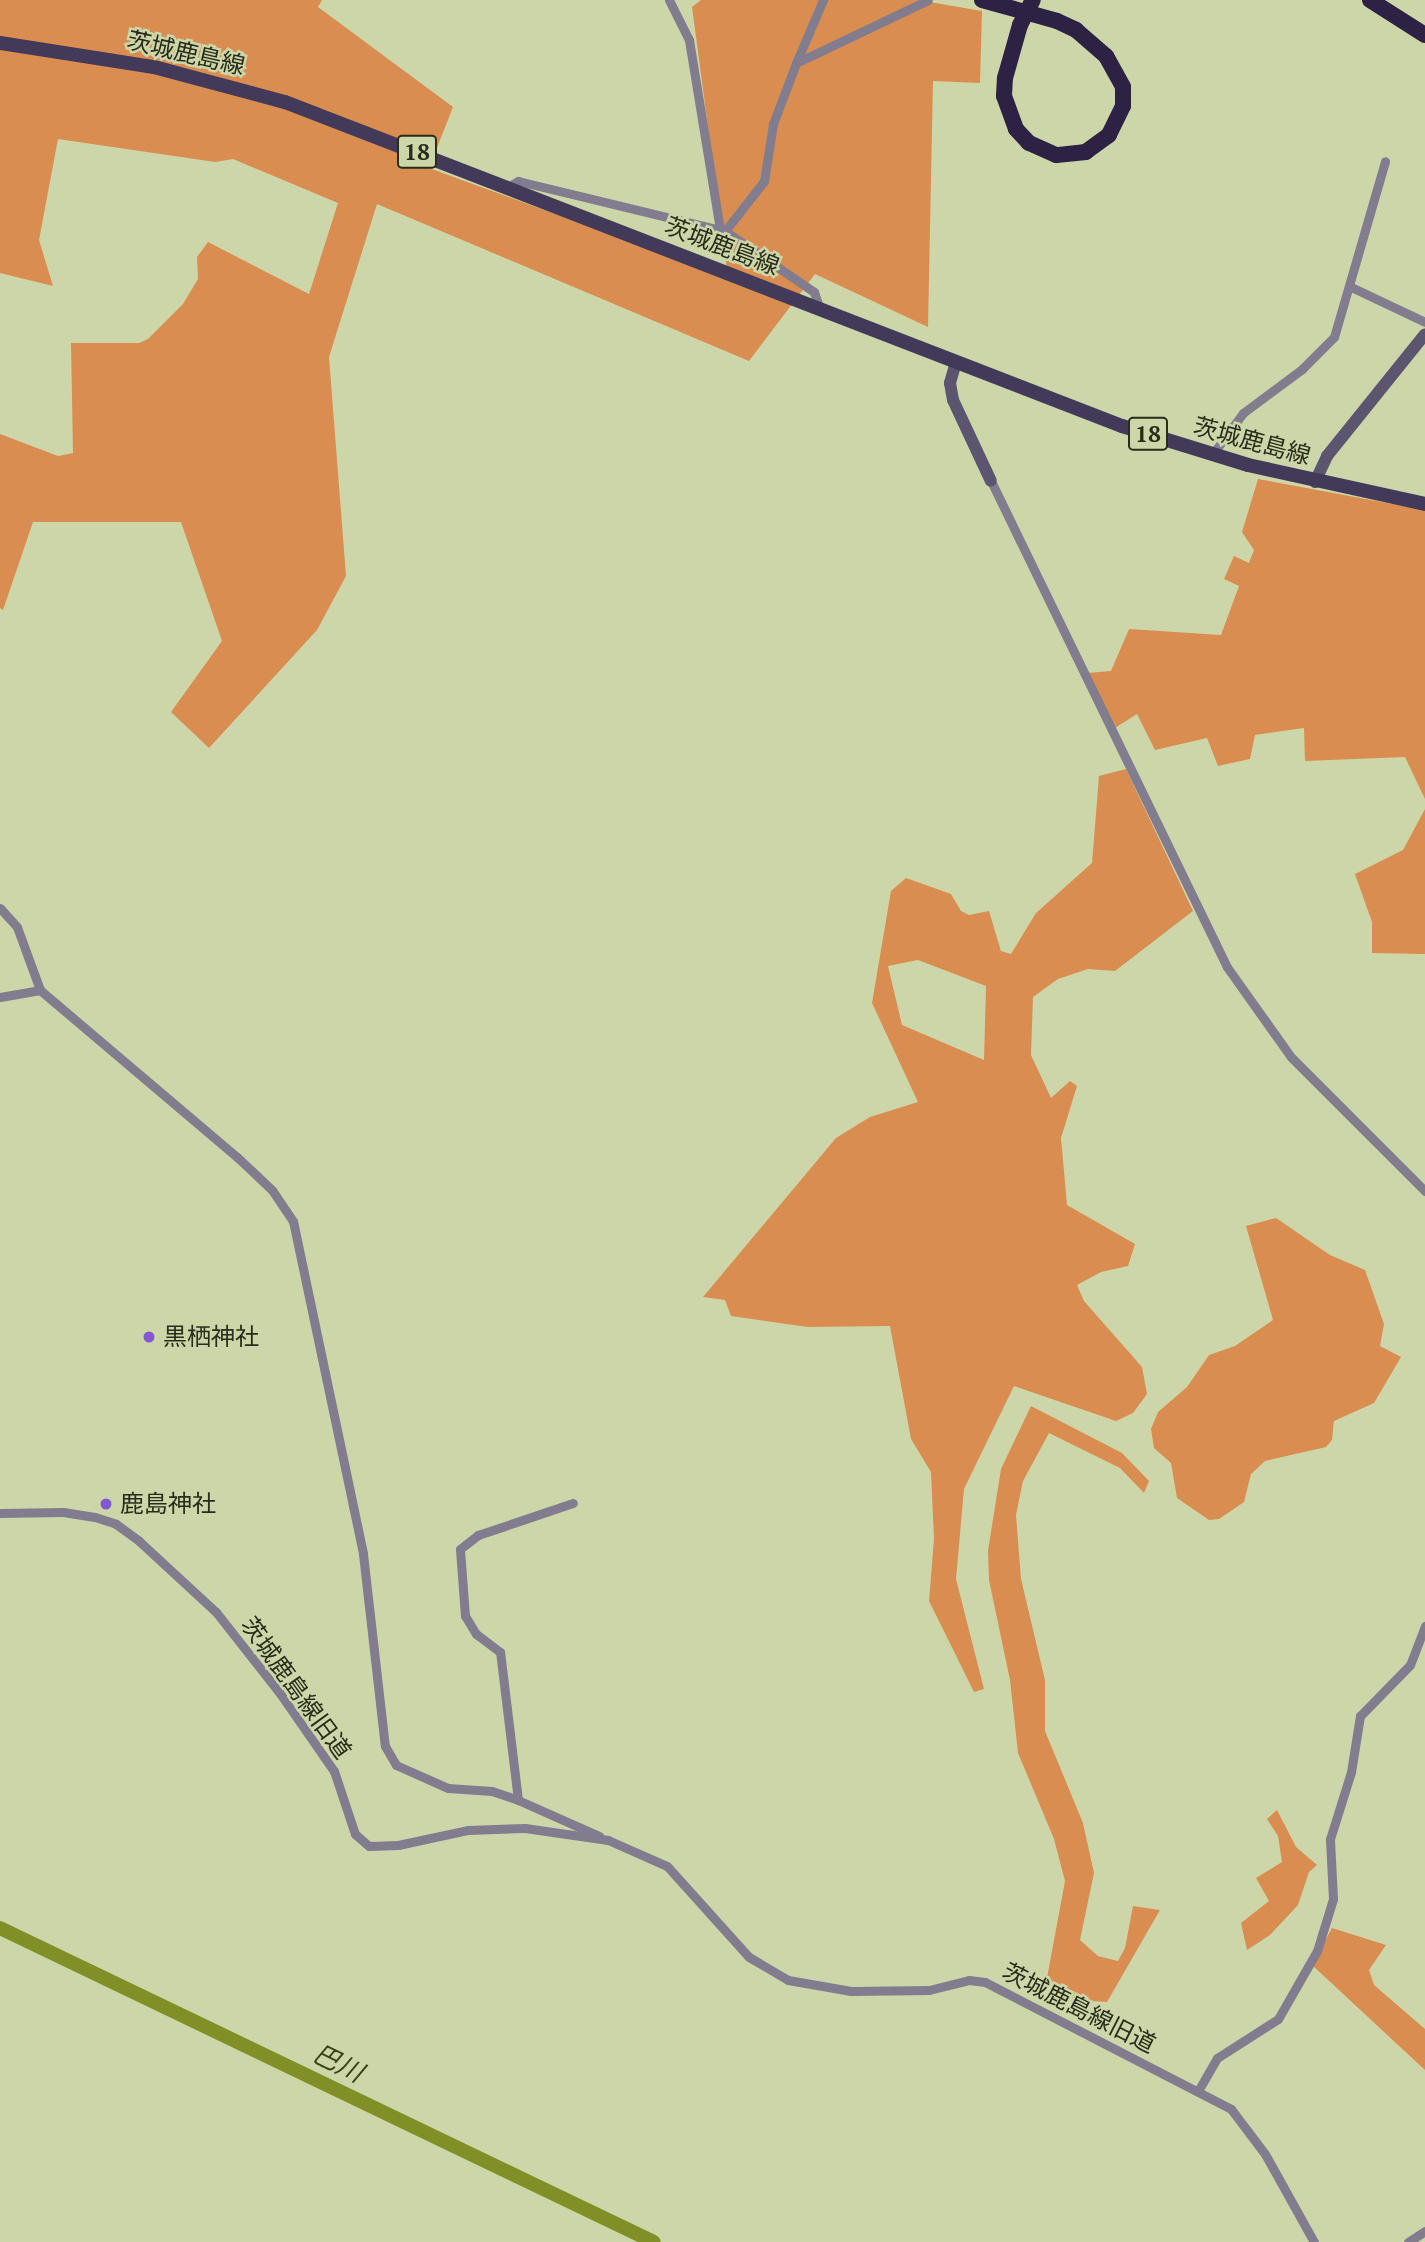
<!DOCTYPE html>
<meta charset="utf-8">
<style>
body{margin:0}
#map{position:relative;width:1425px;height:2242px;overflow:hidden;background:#cdd6a9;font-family:"PT Serif","Noto Sans JP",serif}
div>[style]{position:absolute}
.green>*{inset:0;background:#da8d50}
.river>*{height:14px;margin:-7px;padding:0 7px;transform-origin:7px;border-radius:7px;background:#819026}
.street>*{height:9px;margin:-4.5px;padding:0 4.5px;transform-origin:4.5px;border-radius:4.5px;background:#817d8f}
.secondary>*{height:12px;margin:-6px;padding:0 6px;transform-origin:6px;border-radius:6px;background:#5c556f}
.primary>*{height:14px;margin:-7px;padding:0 7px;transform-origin:7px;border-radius:7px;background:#423a58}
.highway>*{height:16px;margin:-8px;padding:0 8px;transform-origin:8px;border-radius:8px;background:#2d2244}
.highway-bridge>*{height:16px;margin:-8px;padding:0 8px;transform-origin:8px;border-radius:8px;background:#2d2244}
.dots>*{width:19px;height:19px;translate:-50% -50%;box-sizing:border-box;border:4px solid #cdd6a9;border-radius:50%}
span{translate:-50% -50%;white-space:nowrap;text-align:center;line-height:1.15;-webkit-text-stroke:5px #cdd6a9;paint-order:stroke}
.shield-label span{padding:2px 5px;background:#cdd6a9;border:2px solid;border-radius:5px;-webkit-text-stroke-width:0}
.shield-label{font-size:23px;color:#292c1a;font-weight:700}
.street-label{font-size:24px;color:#292c1a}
.poi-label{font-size:24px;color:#292c1a}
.left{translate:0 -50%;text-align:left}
.water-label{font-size:26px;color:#3a4117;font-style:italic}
</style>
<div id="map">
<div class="green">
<i style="clip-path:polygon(0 0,322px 0,318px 7px,453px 107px,429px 168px,728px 277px,692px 7px,701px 0,918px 0,982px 11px,980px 83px,933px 81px,928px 327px,815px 274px,749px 361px,377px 204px,329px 357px,346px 576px,317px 630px,209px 748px,171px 712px,222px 641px,181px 522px,33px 522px,3px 610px,0 608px,0 434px,58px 456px,73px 453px,71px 343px,139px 343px,148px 339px,183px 304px,198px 279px,197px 257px,208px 242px,309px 294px,338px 203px,233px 159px,215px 162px,58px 139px,39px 240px,53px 286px,0 273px)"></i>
<i style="clip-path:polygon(1258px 479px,1425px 510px,1425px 799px,1405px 757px,1305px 761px,1304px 728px,1255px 735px,1250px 759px,1218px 766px,1207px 738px,1155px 750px,1137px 714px,1115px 728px,1087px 673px,1111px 671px,1129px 629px,1221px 635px,1239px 586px,1224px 579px,1234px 556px,1249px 563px,1254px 550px,1242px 532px)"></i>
<i style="clip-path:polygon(evenodd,1126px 769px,1193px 911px,1115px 971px,1088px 969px,1058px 979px,1033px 997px,1031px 1055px,1051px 1098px,1070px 1081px,1077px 1086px,1061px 1138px,1067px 1205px,1135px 1244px,1128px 1266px,1101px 1272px,1077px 1285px,1084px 1301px,1142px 1367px,1147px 1394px,1133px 1413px,1116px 1421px,1014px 1386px,964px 1489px,956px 1579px,984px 1689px,974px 1692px,929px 1601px,934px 1539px,931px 1472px,911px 1439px,890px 1326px,808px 1327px,731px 1316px,725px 1300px,703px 1297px,836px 1138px,870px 1117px,918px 1102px,872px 1003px,891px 891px,906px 878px,951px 894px,961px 911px,969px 915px,989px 911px,1001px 951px,1011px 954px,1036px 913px,1092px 863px,1099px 776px,1126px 769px,918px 960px,986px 986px,984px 1060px,902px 1025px,888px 966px,918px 960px)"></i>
<i style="clip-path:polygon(1425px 809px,1425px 954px,1372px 953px,1372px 922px,1355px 874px,1403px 850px)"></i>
<i style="clip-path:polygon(1276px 1218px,1330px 1255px,1365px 1270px,1384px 1324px,1380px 1346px,1401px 1357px,1374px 1403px,1334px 1421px,1332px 1440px,1326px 1447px,1265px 1461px,1251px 1474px,1244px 1502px,1219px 1519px,1209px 1520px,1177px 1498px,1171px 1463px,1154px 1448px,1151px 1429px,1158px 1412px,1187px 1387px,1209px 1355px,1235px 1346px,1273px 1320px,1246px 1226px)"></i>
<i style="clip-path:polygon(1031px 1406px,1122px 1453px,1149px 1481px,1144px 1493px,1120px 1468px,1049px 1433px,1023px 1481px,1016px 1515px,1021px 1579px,1045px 1680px,1045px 1731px,1083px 1823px,1094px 1873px,1080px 1940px,1098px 1956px,1118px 1961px,1125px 1948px,1133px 1906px,1160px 1910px,1107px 2002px,1077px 2000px,1060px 1992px,1047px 1978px,1065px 1881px,1054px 1839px,1018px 1753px,1010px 1680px,989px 1580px,988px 1551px,1001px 1469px)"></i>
<i style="clip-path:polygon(1277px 1810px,1296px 1847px,1317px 1865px,1309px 1872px,1298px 1905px,1270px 1935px,1247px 1950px,1241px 1923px,1269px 1901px,1256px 1878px,1282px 1862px,1278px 1836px,1267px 1819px)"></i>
<i style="clip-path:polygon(1332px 1928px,1386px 1945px,1369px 1970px,1374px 1985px,1425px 2029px,1425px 2070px,1312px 1965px)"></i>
</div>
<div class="river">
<i style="left:0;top:1928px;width:725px;rotate:25.65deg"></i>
</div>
<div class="street">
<i style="left:669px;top:0;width:45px;rotate:63.4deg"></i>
<i style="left:689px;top:40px;width:193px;rotate:80.7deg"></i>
<i style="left:796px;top:63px;width:69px;rotate:-66.8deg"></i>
<i style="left:508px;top:187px;width:12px;rotate:-31deg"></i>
<i style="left:518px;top:181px;width:213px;rotate:13.6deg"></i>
<i style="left:725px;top:231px;width:108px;rotate:34.4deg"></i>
<i style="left:814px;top:292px;width:18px;rotate:71deg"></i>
<i style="left:725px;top:231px;width:63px;rotate:-52deg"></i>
<i style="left:764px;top:181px;width:58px;rotate:-81deg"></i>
<i style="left:773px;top:124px;width:65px;rotate:-69.3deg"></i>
<i style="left:796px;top:63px;width:146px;rotate:-25.5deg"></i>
<i style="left:1349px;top:286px;width:84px;rotate:25.3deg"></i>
<i style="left:1212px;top:455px;width:52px;rotate:-53.6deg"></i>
<i style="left:1243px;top:413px;width:74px;rotate:-36.7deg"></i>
<i style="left:1302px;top:369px;width:45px;rotate:-45deg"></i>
<i style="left:1334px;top:337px;width:183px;rotate:-73.8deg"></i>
<i style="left:991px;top:481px;width:540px;rotate:64.1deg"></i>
<i style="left:1227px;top:967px;width:110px;rotate:54.6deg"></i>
<i style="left:1291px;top:1057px;width:190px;rotate:45deg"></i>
<i style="left:0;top:908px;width:25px;rotate:48deg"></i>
<i style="left:17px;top:927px;width:67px;rotate:69.9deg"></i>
<i style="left:40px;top:990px;width:258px;rotate:40.3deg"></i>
<i style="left:237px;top:1157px;width:48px;rotate:43.3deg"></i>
<i style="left:272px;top:1190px;width:37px;rotate:56deg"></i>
<i style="left:293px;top:1221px;width:340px;rotate:78.1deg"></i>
<i style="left:363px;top:1554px;width:193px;rotate:83.5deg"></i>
<i style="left:385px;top:1746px;width:22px;rotate:60deg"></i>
<i style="left:396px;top:1765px;width:57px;rotate:23.9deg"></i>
<i style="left:448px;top:1788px;width:44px;rotate:3.9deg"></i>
<i style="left:492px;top:1791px;width:28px;rotate:19deg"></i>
<i style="left:518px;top:1800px;width:89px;rotate:24deg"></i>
<i style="left:0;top:997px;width:41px;rotate:-9.9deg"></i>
<i style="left:0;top:1513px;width:63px;rotate:-0.9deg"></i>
<i style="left:63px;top:1512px;width:32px;rotate:9deg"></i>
<i style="left:95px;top:1517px;width:22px;rotate:18deg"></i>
<i style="left:116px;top:1524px;width:29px;rotate:36deg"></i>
<i style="left:139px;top:1541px;width:105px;rotate:42.7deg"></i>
<i style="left:216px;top:1612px;width:102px;rotate:51.8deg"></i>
<i style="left:279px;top:1692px;width:96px;rotate:55.2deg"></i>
<i style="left:334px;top:1771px;width:66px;rotate:71.6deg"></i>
<i style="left:355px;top:1834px;width:18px;rotate:41deg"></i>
<i style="left:369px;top:1846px;width:29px;rotate:-2deg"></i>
<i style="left:398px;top:1845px;width:72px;rotate:-12.1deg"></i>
<i style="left:468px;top:1830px;width:57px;rotate:-2deg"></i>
<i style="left:525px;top:1828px;width:84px;rotate:8.2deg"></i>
<i style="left:608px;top:1840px;width:64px;rotate:23.8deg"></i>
<i style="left:667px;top:1866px;width:122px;rotate:48deg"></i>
<i style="left:749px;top:1957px;width:45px;rotate:30.5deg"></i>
<i style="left:788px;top:1980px;width:64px;rotate:9.9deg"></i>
<i style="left:851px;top:1991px;width:78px;rotate:-0.7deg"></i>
<i style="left:929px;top:1990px;width:41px;rotate:-14deg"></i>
<i style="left:969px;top:1980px;width:16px;rotate:7deg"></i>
<i style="left:985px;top:1982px;width:277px;rotate:27.3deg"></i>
<i style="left:1231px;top:2109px;width:56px;rotate:52.9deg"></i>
<i style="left:1265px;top:2154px;width:101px;rotate:60.9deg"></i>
<i style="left:518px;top:1800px;width:149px;rotate:-96.9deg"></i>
<i style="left:500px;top:1652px;width:30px;rotate:-143deg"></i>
<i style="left:476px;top:1634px;width:21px;rotate:-121deg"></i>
<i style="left:465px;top:1616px;width:67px;rotate:-94.3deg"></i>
<i style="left:460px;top:1549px;width:23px;rotate:-38deg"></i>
<i style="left:478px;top:1535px;width:100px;rotate:-18.6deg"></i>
<i style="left:1198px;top:2091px;width:38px;rotate:-60deg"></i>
<i style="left:1217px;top:2058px;width:72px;rotate:-32.6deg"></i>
<i style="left:1278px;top:2019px;width:78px;rotate:-60.2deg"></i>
<i style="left:1317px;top:1951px;width:54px;rotate:-72.9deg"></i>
<i style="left:1333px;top:1899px;width:60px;rotate:-92.9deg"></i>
<i style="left:1330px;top:1839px;width:70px;rotate:-72.6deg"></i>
<i style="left:1351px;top:1772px;width:57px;rotate:-80.9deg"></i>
<i style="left:1360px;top:1716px;width:71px;rotate:-45.6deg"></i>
<i style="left:1410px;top:1665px;width:42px;rotate:-69deg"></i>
<i style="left:1408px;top:2242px;width:20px;rotate:-33deg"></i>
</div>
<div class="secondary">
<i style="left:956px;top:362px;width:22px;rotate:106deg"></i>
<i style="left:950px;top:383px;width:17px;rotate:80deg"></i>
<i style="left:953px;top:400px;width:89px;rotate:64.9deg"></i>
<i style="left:1315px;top:482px;width:29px;rotate:-65deg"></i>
<i style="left:1327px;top:456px;width:156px;rotate:-51.2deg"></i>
</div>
<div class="primary">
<i style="left:0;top:43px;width:156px;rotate:8.9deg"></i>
<i style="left:154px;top:67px;width:136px;rotate:15deg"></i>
<i style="left:285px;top:102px;width:898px;rotate:21.16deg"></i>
<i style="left:1122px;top:426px;width:132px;rotate:17.2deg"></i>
<i style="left:1248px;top:465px;width:181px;rotate:12.4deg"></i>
</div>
<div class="highway">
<i style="left:982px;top:0;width:78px;rotate:15.6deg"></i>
<i style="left:1057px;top:21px;width:21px;rotate:25deg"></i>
<i style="left:1076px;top:30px;width:40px;rotate:41deg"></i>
<i style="left:1106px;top:56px;width:35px;rotate:61deg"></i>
<i style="left:1123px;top:87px;width:19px;rotate:90deg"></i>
<i style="left:1123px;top:106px;width:32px;rotate:116deg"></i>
<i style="left:1109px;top:135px;width:29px;rotate:144deg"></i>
<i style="left:1086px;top:152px;width:30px;rotate:174deg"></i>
<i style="left:1056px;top:155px;width:30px;rotate:-156deg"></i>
<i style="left:1029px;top:143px;width:19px;rotate:-133deg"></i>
<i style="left:1016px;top:129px;width:35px;rotate:-110deg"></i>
<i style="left:1004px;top:96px;width:18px;rotate:-87deg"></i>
<i style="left:1005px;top:78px;width:55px;rotate:-74.2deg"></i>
<i style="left:1370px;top:0;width:65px;rotate:32.5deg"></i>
</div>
<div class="highway-bridge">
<i style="left:1020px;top:25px;width:28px;rotate:-63deg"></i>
</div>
<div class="dots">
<i style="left:149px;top:1337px;background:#8357d0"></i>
<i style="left:106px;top:1504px;background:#8357d0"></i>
</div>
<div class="shield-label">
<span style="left:417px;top:152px">18</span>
<span style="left:1148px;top:434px">18</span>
</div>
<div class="street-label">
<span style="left:186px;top:53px;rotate:13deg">茨城鹿島線</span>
<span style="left:722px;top:246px;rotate:21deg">茨城鹿島線</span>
<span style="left:1252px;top:441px;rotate:15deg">茨城鹿島線</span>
<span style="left:296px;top:1688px;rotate:54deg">茨城鹿島線旧道</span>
<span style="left:1079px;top:2008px;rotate:27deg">茨城鹿島線旧道</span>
</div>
<div class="poi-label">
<span class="left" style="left:163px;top:1337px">黒栖神社</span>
<span class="left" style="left:120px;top:1504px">鹿島神社</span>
</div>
<div class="water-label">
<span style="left:338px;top:2063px;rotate:26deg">巴川</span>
</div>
</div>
